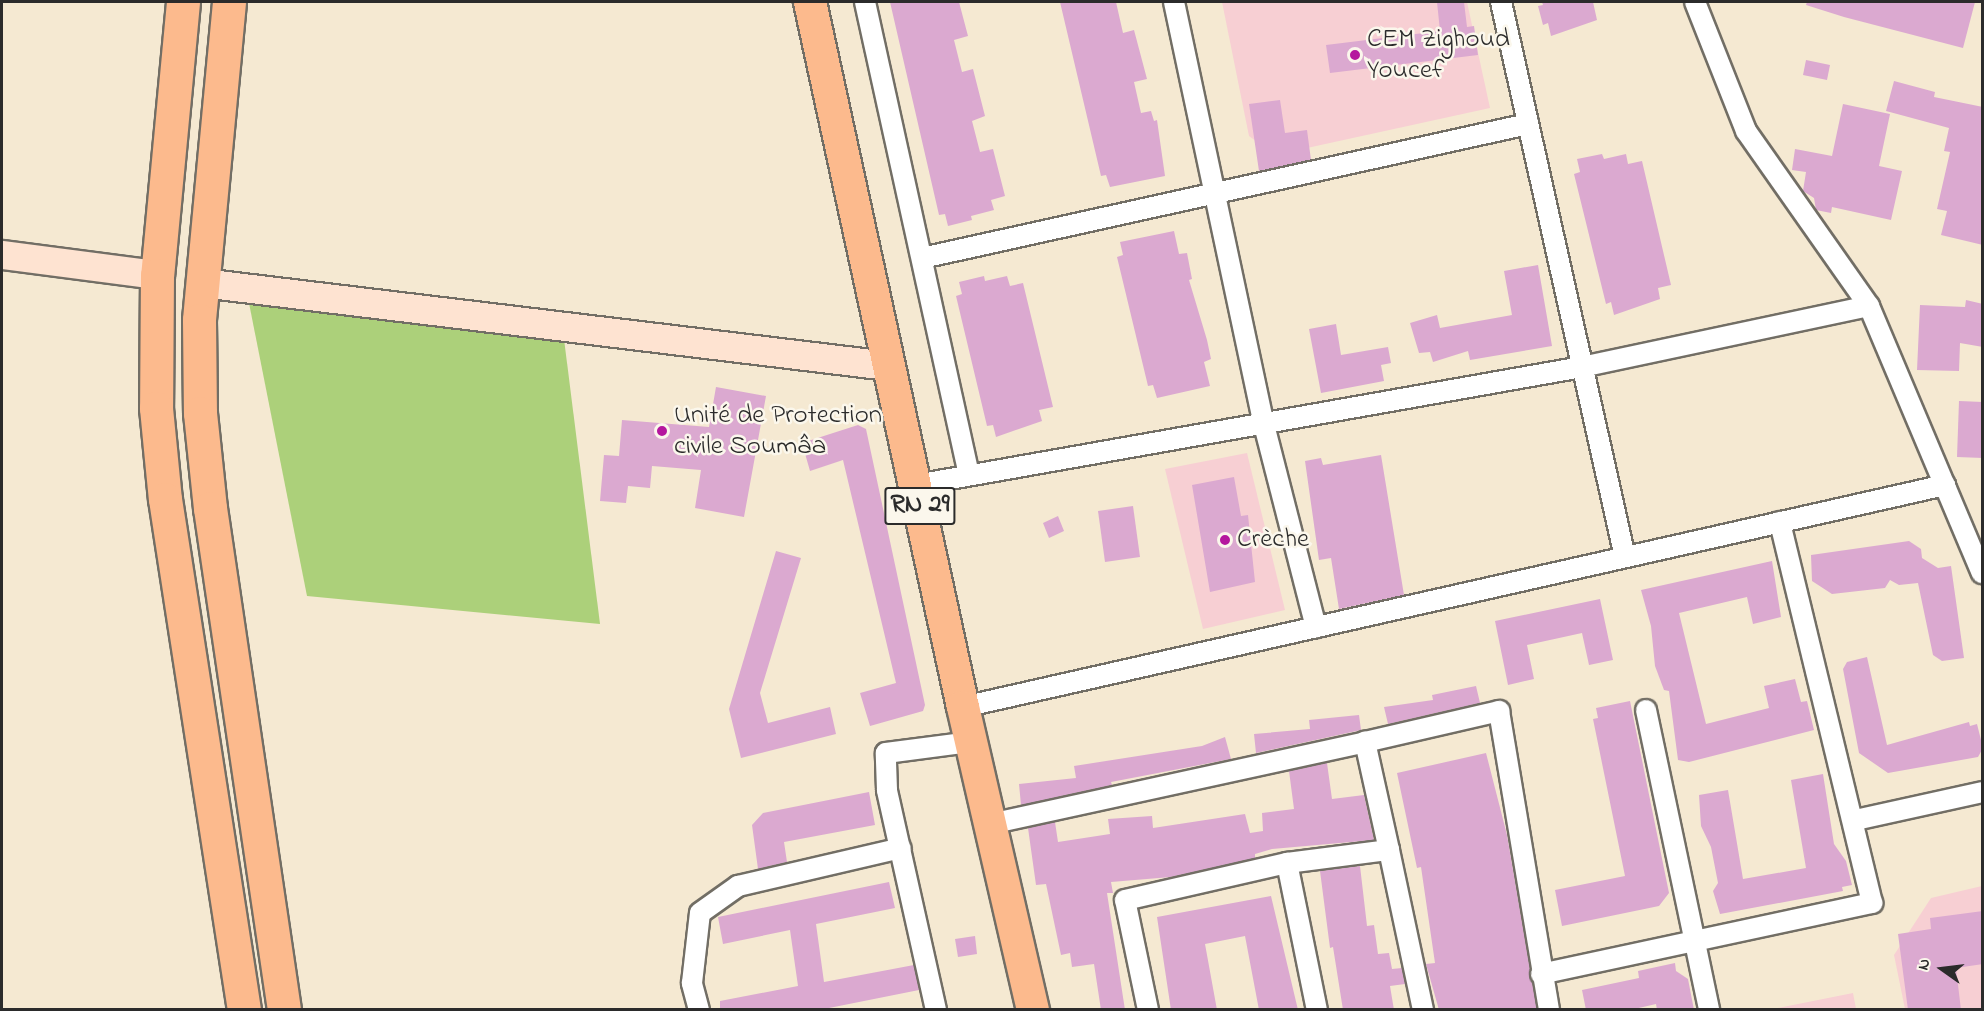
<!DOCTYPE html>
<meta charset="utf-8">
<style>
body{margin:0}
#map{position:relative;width:1984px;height:1011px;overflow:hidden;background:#f5e9d2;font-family:"Indie Flower",sans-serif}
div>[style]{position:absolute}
.built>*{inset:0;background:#f7cfd3}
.green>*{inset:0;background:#acd07a}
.building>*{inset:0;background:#dba9d0}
.roads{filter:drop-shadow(2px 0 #726e65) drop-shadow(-2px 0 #726e65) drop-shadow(0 2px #726e65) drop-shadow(0 -2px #726e65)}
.minor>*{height:20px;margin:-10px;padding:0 10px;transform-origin:10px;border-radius:10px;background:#fff}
.secondary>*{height:28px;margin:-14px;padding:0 14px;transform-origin:14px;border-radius:14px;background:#fee3d1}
.primary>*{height:32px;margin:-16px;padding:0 16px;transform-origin:16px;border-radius:16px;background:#fcba8d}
.trunk>*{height:33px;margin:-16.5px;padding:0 16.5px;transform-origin:16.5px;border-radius:16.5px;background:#fcba8d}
.dots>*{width:16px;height:16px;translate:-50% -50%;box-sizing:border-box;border:3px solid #fbf7ec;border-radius:50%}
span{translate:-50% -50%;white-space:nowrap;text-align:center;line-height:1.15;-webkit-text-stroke:5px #fbf7ec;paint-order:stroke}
.shield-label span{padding:2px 4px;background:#fbf7ec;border:2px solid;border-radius:4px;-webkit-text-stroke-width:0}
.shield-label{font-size:26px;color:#2b2b2b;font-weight:700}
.poi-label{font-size:27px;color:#2b2b2b}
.left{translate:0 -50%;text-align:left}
.frame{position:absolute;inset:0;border:3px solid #2b2b2b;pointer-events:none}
.north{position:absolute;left:1912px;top:939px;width:60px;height:60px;-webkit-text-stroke:4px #fbf7ec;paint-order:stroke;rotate:284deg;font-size:16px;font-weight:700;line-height:24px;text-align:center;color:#2b2b2b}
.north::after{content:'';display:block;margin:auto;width:21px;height:27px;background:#2b2b2b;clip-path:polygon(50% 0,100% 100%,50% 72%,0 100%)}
</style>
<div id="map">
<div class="built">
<i style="clip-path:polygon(1222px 2px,1467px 2px,1490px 108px,1275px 155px,1249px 136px)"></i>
<i style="clip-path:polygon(1247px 453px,1285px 610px,1203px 629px,1165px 469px)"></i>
<i style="clip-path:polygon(1982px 886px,1982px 1009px,1905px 1009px,1894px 955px,1931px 898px)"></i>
<i style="clip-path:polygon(1853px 993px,1856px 1009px,1773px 1009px)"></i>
</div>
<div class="green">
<i style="clip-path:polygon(248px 298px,564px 339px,600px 624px,307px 596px)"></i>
</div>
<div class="building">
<i style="clip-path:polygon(890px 2px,959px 2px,968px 36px,954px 40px,962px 72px,973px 69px,985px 116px,972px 121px,980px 152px,993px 149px,1005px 196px,991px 200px,994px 210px,971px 216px,972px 220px,948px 226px,945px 214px,939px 215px)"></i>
<i style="clip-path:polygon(1060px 2px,1116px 2px,1123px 33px,1134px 30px,1147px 79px,1134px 82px,1141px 113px,1151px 111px,1154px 121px,1157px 120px,1165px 176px,1110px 187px,1106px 175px,1101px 176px)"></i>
<i style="clip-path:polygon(1437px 2px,1464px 2px,1467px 27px,1474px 26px,1478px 55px,1330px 73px,1326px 45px,1440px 31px)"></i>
<i style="clip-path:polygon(1542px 2px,1593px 2px,1597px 20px,1551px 36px,1548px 23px,1543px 25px,1538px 6px,1543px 5px)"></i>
<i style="clip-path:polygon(1807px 2px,1975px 2px,1963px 48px,1844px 17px,1806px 5px)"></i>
<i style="clip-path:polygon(1806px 60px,1830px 65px,1827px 80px,1803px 75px)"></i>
<i style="clip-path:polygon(1894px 81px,1935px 92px,1934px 97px,1983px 107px,1983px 245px,1941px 235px,1947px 211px,1937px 209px,1950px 152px,1944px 151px,1949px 128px,1886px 111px)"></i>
<i style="clip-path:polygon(1280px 100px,1285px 133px,1307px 130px,1311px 160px,1259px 171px,1249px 104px)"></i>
<i style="clip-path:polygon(1843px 104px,1890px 114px,1879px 166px,1902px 171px,1891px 220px,1832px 207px,1831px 213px,1816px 210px,1814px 198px,1803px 191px,1806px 172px,1792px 170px,1795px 149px,1832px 156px)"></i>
<i style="clip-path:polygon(1602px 154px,1604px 159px,1626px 154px,1628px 164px,1642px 161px,1671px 285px,1658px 288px,1660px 299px,1614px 315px,1611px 302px,1606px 304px,1574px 174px,1580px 172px,1577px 159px)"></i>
<i style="clip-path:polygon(1174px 231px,1179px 254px,1187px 253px,1192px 279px,1189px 280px,1207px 340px,1211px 359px,1204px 362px,1210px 386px,1157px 398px,1153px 385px,1148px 386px,1117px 257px,1123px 255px,1120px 242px)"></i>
<i style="clip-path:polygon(1538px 265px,1552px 346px,1470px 360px,1468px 351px,1433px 362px,1430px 352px,1419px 353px,1410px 323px,1437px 315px,1440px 328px,1512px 315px,1504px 271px)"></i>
<i style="clip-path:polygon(984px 276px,985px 281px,1007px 276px,1010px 286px,1023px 283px,1053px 407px,1039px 410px,1042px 421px,996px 437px,993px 425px,987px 426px,956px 296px,962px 294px,959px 282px)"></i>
<i style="clip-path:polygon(1966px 300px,1983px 304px,1983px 347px,1960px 343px,1959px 371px,1917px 370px,1920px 305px,1965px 307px)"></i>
<i style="clip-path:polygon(1336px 324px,1341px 355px,1388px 347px,1391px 363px,1381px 365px,1384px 381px,1321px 393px,1309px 329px)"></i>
<i style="clip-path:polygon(716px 387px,766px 396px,744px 517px,695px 508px,701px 470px,652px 466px,650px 488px,628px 486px,626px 503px,600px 501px,604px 455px,619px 456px,622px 420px,709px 427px)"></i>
<i style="clip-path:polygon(1959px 401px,1983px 402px,1983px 458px,1957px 457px)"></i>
<i style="clip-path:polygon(858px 425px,866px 429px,925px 705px,923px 711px,870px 726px,860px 693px,896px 683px,843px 460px,810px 471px,802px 443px)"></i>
<i style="clip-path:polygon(1381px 455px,1404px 595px,1339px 609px,1331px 558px,1319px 560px,1305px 461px,1321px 458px,1323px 465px)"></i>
<i style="clip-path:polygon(1234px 477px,1241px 516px,1248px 515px,1255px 582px,1210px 592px,1192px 485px)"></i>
<i style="clip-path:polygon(1133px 506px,1140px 557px,1105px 562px,1098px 511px)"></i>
<i style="clip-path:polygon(1058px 516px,1064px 531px,1049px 538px,1043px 523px)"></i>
<i style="clip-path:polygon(1909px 541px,1921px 549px,1922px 558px,1938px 568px,1951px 566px,1964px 658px,1942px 661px,1933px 655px,1918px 583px,1899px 585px,1890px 580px,1885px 588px,1832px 594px,1812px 581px,1811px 555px)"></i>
<i style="clip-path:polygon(776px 551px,801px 558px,760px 693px,768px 723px,830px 707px,836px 734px,741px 758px,729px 709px)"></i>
<i style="clip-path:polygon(1772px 561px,1781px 617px,1753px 624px,1747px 597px,1679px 613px,1706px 724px,1769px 708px,1764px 686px,1795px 679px,1801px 702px,1807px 701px,1814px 730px,1689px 762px,1678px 760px,1669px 691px,1664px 690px,1655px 666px,1651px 626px,1641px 590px)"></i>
<i style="clip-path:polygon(1600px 599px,1613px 660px,1589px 665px,1582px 633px,1527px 645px,1534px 679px,1508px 685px,1495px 621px)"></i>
<i style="clip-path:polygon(1867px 657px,1887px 745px,1969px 722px,1970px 726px,1977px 724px,1983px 748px,1978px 757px,1888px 773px,1859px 753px,1843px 669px,1847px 662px)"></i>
<i style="clip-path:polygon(1476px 686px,1480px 703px,1388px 724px,1384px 707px,1433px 700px,1432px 695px)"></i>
<i style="clip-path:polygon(1630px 701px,1669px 893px,1659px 906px,1562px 926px,1555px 890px,1625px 876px,1593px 719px,1598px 718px,1596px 708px)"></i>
<i style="clip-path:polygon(1359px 715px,1361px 730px,1256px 753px,1254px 734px,1310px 729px,1309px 720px)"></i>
<i style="clip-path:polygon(1225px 737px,1231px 759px,1111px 782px,1112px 785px,1021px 805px,1019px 784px,1076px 778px,1074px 766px,1202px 746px)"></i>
<i style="clip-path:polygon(1486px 753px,1507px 835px,1537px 1010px,1439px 1010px,1426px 964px,1435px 963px,1421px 867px,1417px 868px,1397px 773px)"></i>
<i style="clip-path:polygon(1327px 763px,1332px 799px,1364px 795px,1374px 840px,1272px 849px,1255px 854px,1255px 858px,1171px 877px,1111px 882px,1113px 893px,1107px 893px,1125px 1010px,1101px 1010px,1094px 964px,1072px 967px,1070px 953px,1061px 955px,1046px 884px,1036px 885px,1028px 828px,1055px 822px,1058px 842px,1110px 834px,1108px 819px,1152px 816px,1153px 828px,1245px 814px,1250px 833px,1263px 831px,1262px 813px,1294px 809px,1289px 771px)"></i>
<i style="clip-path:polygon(1823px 774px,1834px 844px,1846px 861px,1852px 885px,1842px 887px,1843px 891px,1720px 914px,1713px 891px,1718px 883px,1711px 847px,1701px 826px,1699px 795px,1728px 790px,1743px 879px,1806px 868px,1791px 780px)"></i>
<i style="clip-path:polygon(869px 792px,875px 825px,784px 842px,787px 862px,758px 869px,752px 825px,763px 813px)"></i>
<i style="clip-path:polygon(1360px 866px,1367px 926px,1374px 925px,1378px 954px,1389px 953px,1392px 969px,1402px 968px,1405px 984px,1390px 986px,1394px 1010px,1343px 1010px,1333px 947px,1330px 948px,1320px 871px)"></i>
<i style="clip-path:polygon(889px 882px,895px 908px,816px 924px,824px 982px,914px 965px,919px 990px,819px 1010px,720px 1010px,720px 1001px,798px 986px,790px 930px,723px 944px,718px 917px)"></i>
<i style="clip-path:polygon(1271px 896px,1298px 1010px,1259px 1010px,1245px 936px,1205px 944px,1217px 1010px,1171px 1010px,1157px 917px)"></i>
<i style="clip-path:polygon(1983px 911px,1983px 964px,1956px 968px,1961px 1010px,1908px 1010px,1898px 934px,1931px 929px,1930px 918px)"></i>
<i style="clip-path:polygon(975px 936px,977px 954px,958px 957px,955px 939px)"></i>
<i style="clip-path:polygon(1675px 963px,1676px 971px,1688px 979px,1694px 1010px,1657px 1010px,1656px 1004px,1630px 1010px,1586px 1010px,1582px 990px,1639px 978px,1638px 971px)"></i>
</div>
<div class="roads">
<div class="minor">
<i style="left:865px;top:2px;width:483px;rotate:77.6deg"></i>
<i style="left:1174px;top:2px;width:428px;rotate:78deg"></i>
<i style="left:1263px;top:421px;width:213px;rotate:75.6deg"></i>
<i style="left:1501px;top:2px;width:569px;rotate:77.41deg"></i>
<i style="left:1695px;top:2px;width:139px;rotate:68.4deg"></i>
<i style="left:1746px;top:131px;width:214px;rotate:54.9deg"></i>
<i style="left:1869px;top:306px;width:290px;rotate:67.1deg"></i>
<i style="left:922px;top:258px;width:621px;rotate:-12.47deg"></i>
<i style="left:916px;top:485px;width:676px;rotate:-10.05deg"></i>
<i style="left:1582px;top:367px;width:293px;rotate:-12deg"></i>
<i style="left:963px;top:707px;width:1007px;rotate:-12.74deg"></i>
<i style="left:1646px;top:710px;width:307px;rotate:78.1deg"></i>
<i style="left:1855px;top:820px;width:130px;rotate:-12.4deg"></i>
<i style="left:990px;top:824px;width:384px;rotate:-12.3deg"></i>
<i style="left:1389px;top:850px;width:111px;rotate:-102.5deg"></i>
<i style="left:1365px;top:742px;width:138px;rotate:-13deg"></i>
<i style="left:1499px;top:711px;width:303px;rotate:80.5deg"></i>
<i style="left:1287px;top:863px;width:103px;rotate:-7.3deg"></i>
<i style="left:1389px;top:850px;width:164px;rotate:78deg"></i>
<i style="left:1541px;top:974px;width:339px;rotate:-12.1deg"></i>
<i style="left:1872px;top:903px;width:392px;rotate:-103.6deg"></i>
<i style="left:699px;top:1010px;width:28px;rotate:-105deg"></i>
<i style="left:692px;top:983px;width:70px;rotate:-83.5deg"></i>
<i style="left:700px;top:913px;width:47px;rotate:-35.4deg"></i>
<i style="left:738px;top:886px;width:167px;rotate:-13.1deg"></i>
<i style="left:936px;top:1010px;width:225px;rotate:-102.6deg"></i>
<i style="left:887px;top:790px;width:37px;rotate:-92deg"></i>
<i style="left:886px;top:753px;width:86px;rotate:-7.4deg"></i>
<i style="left:1148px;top:1010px;width:112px;rotate:-101.8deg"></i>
<i style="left:1125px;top:900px;width:166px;rotate:-12.9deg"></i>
<i style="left:1287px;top:863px;width:150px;rotate:78.5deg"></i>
</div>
<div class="secondary">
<i style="left:2px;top:255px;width:156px;rotate:7.4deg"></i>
<i style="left:202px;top:283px;width:691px;rotate:6.9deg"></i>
</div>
<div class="primary">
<i style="left:810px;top:2px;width:721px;rotate:77.76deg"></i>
<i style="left:963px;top:707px;width:311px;rotate:77deg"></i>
</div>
<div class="trunk">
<i style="left:183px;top:2px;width:274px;rotate:95.4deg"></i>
<i style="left:157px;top:275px;width:133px;rotate:90.4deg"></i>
<i style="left:156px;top:408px;width:91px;rotate:84.4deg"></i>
<i style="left:165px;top:499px;width:517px;rotate:81.21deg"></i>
<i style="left:229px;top:2px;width:319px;rotate:95.4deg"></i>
<i style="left:199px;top:320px;width:93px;rotate:89.4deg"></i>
<i style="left:200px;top:413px;width:96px;rotate:84deg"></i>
<i style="left:210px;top:508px;width:507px;rotate:81.61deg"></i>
</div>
</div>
<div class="dots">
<i style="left:1355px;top:55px;background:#b5179e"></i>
<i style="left:662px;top:431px;background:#b5179e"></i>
<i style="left:1225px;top:540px;background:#b5179e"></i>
</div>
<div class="shield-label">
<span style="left:920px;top:506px">RN 29</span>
</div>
<div class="poi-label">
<span class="left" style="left:1367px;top:55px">CEM Zighoud<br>Youcef</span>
<span class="left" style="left:674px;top:431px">Unité de Protection<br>civile Soumâa</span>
<span class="left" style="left:1237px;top:540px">Crèche</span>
</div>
<div class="frame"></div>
<div class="north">N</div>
</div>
